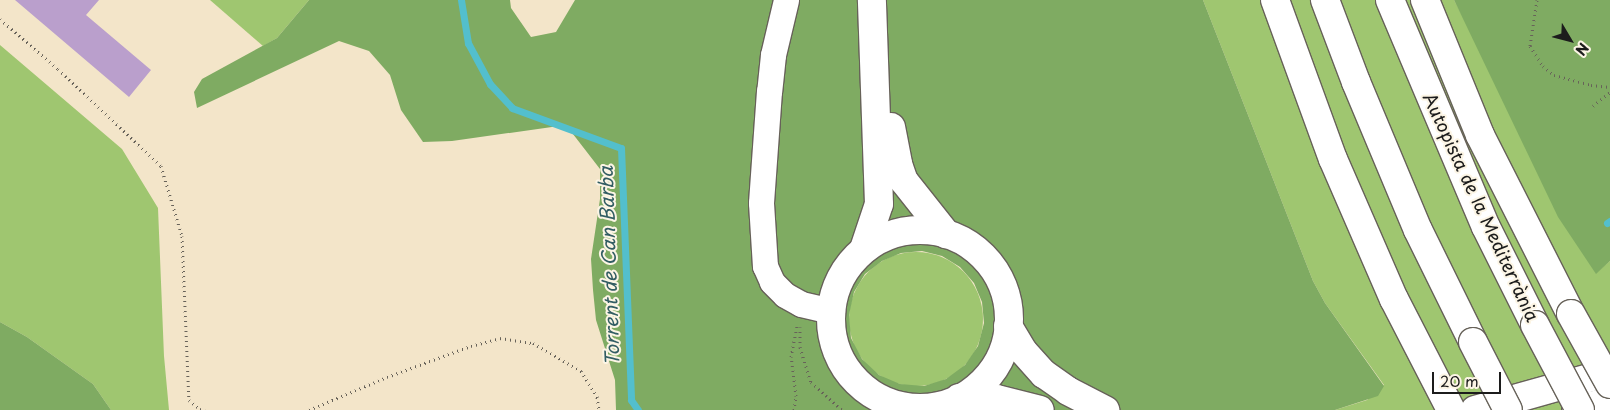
<!DOCTYPE html>
<meta charset="utf-8">
<style>
body{margin:0}
#map{position:relative;width:1610px;height:410px;overflow:hidden;background:#f3e5c9;font-family:"Playpen Sans",sans-serif}
div>[style]{position:absolute}
.green>*{inset:0;background:#9fc670}
.round{border-radius:50%}
.forest>*{inset:0;background:#7fab62}
.stream>*{height:7px;margin:-3.5px;padding:0 3.5px;transform-origin:3.5px;border-radius:3.5px;background:#53bfcd}
.building>*{inset:0;background:#ba9fcc}
.path>*{height:3px;margin-top:-1.5px;transform-origin:0;background:repeating-linear-gradient(90deg,#676259 0 1px,transparent 0 5px)}
.roads{filter:drop-shadow(1px 0 #676259) drop-shadow(-1px 0 #676259) drop-shadow(0 1px #676259) drop-shadow(0 -1px #676259)}
.minor>*{height:25px;margin:-12.5px;padding:0 12.5px;transform-origin:12.5px;border-radius:12.5px;background:#fff}
.major>*{height:28px;margin:-14px;padding:0 14px;transform-origin:14px;border-radius:14px;background:#fff}
.major>.ring{margin:-14px;padding:0;box-sizing:content-box;background:none;border:28px solid #fff;border-radius:50%}
.highway>*{height:28px;margin:-14px;padding:0 14px;transform-origin:14px;border-radius:14px;background:#fff}
.bridges{filter:drop-shadow(1px 0 #676259) drop-shadow(-1px 0 #676259) drop-shadow(0 1px #676259) drop-shadow(0 -1px #676259)}
.highway-bridge>*{height:28px;margin:-14px;padding:0 14px;transform-origin:14px;border-radius:14px;background:#fff}
span{translate:-50% -50%;white-space:nowrap;text-align:center;line-height:1.15;-webkit-text-stroke:4px #fcf5e5;paint-order:stroke}
.street-label{font-size:18px;color:#1c1c1c}
.water-label{font-size:19px;color:#325d63;font-style:italic}
.north{position:absolute;left:1545px;top:15px;width:50px;height:50px;-webkit-text-stroke:4px #fcf5e5;paint-order:stroke;rotate:127deg;font-size:14px;font-weight:700;line-height:20px;text-align:center;color:#1c1c1c}
.north::after{content:'';display:block;margin:auto;width:18px;height:22px;background:#1c1c1c;clip-path:polygon(50% 0,100% 100%,50% 72%,0 100%)}
.scale{position:absolute;left:1432px;top:372px;width:69px;height:22px;box-sizing:border-box;border:2px solid #1c1c1c;border-top:0;padding-left:6px;font-size:15px;line-height:18px;white-space:nowrap;color:#1c1c1c;-webkit-text-stroke:4px #fcf5e5;paint-order:stroke}
</style>
<div id="map">
<div class="green">
<i style="clip-path:polygon(210px 0,309px 0,277px 38px,263px 46px)"></i>
<i style="clip-path:polygon(1203px 0,1454px 0,1596px 273px,1610px 261px,1610px 410px,1335px 410px,1367px 400px,1384px 385px,1325px 303px,1313px 281px)"></i>
<i style="clip-path:polygon(0 45px,122px 149px,158px 208px,164px 356px,169px 410px,111px 410px,93px 384px,27px 337px,0 322px)"></i>
<i class="round" style="left:849px;top:252px;width:134px;height:134px"></i>
</div>
<div class="forest">
<i style="clip-path:polygon(evenodd,309px 0,510px 0,511px 8px,531px 37px,556px 32px,575px 0,1203px 0,1313px 281px,1325px 303px,1384px 386px,1378px 396px,1335px 410px,616px 410px,615px 380px,596px 320px,593px 290px,591px 259px,600px 199px,600px 169px,566px 125px,452px 141px,423px 142px,401px 110px,390px 75px,369px 51px,339px 41px,197px 108px,194px 92px,202px 79px,277px 38px,309px 0,922px 251px,942px 256px,960px 267px,974px 283px,982px 302px,984px 323px,978px 346px,965px 365px,946px 379px,924px 386px,900px 384px,879px 375px,862px 359px,851px 338px,849px 315px,854px 292px,865px 274px,882px 261px,901px 253px,922px 251px)"></i>
<i style="clip-path:polygon(1454px 0,1610px 0,1610px 261px,1596px 274px,1558px 217px)"></i>
<i style="clip-path:polygon(0 322px,27px 337px,93px 384px,111px 410px,0 410px)"></i>
</div>
<div class="stream">
<i style="left:461px;top:0;width:44px;rotate:80.8deg"></i>
<i style="left:468px;top:43px;width:47px;rotate:61.8deg"></i>
<i style="left:490px;top:84px;width:33px;rotate:47deg"></i>
<i style="left:512px;top:108px;width:116px;rotate:20.2deg"></i>
<i style="left:621px;top:148px;width:252px;rotate:87.7deg"></i>
<i style="left:631px;top:400px;width:12px;rotate:55deg"></i>
<i style="left:1607px;top:223px;width:4px;rotate:-34deg"></i>
</div>
<div class="building">
<i style="clip-path:polygon(15px 0,99px 0,86px 15px,151px 70px,129px 97px)"></i>
</div>
<div class="path">
<i style="left:1537px;top:0;width:47px;rotate:98.7deg"></i>
<i style="left:1530px;top:46px;width:24px;rotate:57deg"></i>
<i style="left:1543px;top:66px;width:14px;rotate:39deg"></i>
<i style="left:1554px;top:75px;width:38px;rotate:15deg"></i>
<i style="left:1591px;top:85px;width:19px;rotate:6deg"></i>
<i style="left:0;top:19px;width:77px;rotate:40.8deg"></i>
<i style="left:58px;top:69px;width:141px;rotate:43.3deg"></i>
<i style="left:161px;top:166px;width:73px;rotate:73.3deg"></i>
<i style="left:182px;top:236px;width:164px;rotate:87.6deg"></i>
<i style="left:189px;top:400px;width:14px;rotate:39deg"></i>
<i style="left:200px;top:409px;width:5px;rotate:11deg"></i>
<i style="left:1593px;top:106px;width:22px;rotate:-39deg"></i>
<i style="left:800px;top:327px;width:20px;rotate:90deg"></i>
<i style="left:800px;top:347px;width:37px;rotate:73deg"></i>
<i style="left:811px;top:382px;width:42px;rotate:42.1deg"></i>
<i style="left:309px;top:410px;width:85px;rotate:-22.9deg"></i>
<i style="left:387px;top:377px;width:90px;rotate:-20.3deg"></i>
<i style="left:471px;top:346px;width:30px;rotate:-15deg"></i>
<i style="left:500px;top:338px;width:33px;rotate:9deg"></i>
<i style="left:533px;top:343px;width:56px;rotate:30.3deg"></i>
<i style="left:581px;top:371px;width:31px;rotate:58deg"></i>
<i style="left:597px;top:397px;width:13px;rotate:81deg"></i>
<i style="left:794px;top:410px;width:14px;rotate:-82deg"></i>
<i style="left:796px;top:396px;width:39px;rotate:-97deg"></i>
<i style="left:791px;top:357px;width:31px;rotate:-79deg"></i>
</div>
<div class="roads">
<div class="minor">
<i style="left:786px;top:0;width:57px;rotate:103.3deg"></i>
<i style="left:773px;top:55px;width:36px;rotate:96deg"></i>
<i style="left:769px;top:91px;width:112px;rotate:94.1deg"></i>
<i style="left:761px;top:203px;width:63px;rotate:86.4deg"></i>
<i style="left:765px;top:266px;width:17px;rotate:66deg"></i>
<i style="left:772px;top:282px;width:18px;rotate:45deg"></i>
<i style="left:785px;top:295px;width:18px;rotate:29deg"></i>
<i style="left:801px;top:304px;width:32px;rotate:13deg"></i>
</div>
<div class="major">
<i class="ring" style="left:831px;top:230px;width:150px;height:150px"></i>
<i style="left:1008px;top:326px;width:29px;rotate:59deg"></i>
<i style="left:1023px;top:351px;width:31px;rotate:48deg"></i>
<i style="left:1044px;top:374px;width:29px;rotate:35deg"></i>
<i style="left:1068px;top:391px;width:42px;rotate:27.2deg"></i>
<i style="left:959px;top:398px;width:38px;rotate:2deg"></i>
<i style="left:997px;top:399px;width:44px;rotate:14.3deg"></i>
<i style="left:1475px;top:410px;width:140px;rotate:-15.7deg"></i>
<i style="left:1576px;top:410px;width:35px;rotate:-15deg"></i>
</div>
<div class="highway">
<i style="left:1275px;top:0;width:169px;rotate:70deg"></i>
<i style="left:1333px;top:159px;width:153px;rotate:66.5deg"></i>
<i style="left:1394px;top:299px;width:125px;rotate:62.8deg"></i>
<i style="left:1325px;top:0;width:88px;rotate:69.3deg"></i>
<i style="left:1356px;top:82px;width:160px;rotate:67.3deg"></i>
<i style="left:1418px;top:230px;width:125px;rotate:63.8deg"></i>
<i style="left:1390px;top:0;width:246px;rotate:67.1deg"></i>
<i style="left:1486px;top:227px;width:110px;rotate:63.4deg"></i>
<i style="left:1425px;top:0;width:146px;rotate:67.8deg"></i>
<i style="left:1480px;top:135px;width:201px;rotate:63.1deg"></i>
<i style="left:891px;top:127px;width:38px;rotate:79deg"></i>
<i style="left:898px;top:164px;width:18px;rotate:71deg"></i>
<i style="left:904px;top:181px;width:68px;rotate:51.6deg"></i>
<i style="left:864px;top:249px;width:47px;rotate:-71.6deg"></i>
<i style="left:879px;top:204px;width:204px;rotate:-92deg"></i>
</div>
</div>
<div class="bridges">
<div class="highway-bridge">
<i style="left:1571px;top:314px;width:80px;rotate:60.9deg"></i>
<i style="left:1535px;top:325px;width:96px;rotate:62.1deg"></i>
<i style="left:1473px;top:342px;width:76px;rotate:62.8deg"></i>
</div>
</div>
<div class="street-label">
<span style="left:1481px;top:207px;rotate:65deg">Autopista de la Mediterrània</span>
</div>
<div class="water-label">
<span style="left:609px;top:266px;rotate:-92deg">Torrent de Can Barba</span>
</div>
<div class="north">N</div>
<div class="scale">20 m</div>
</div>
